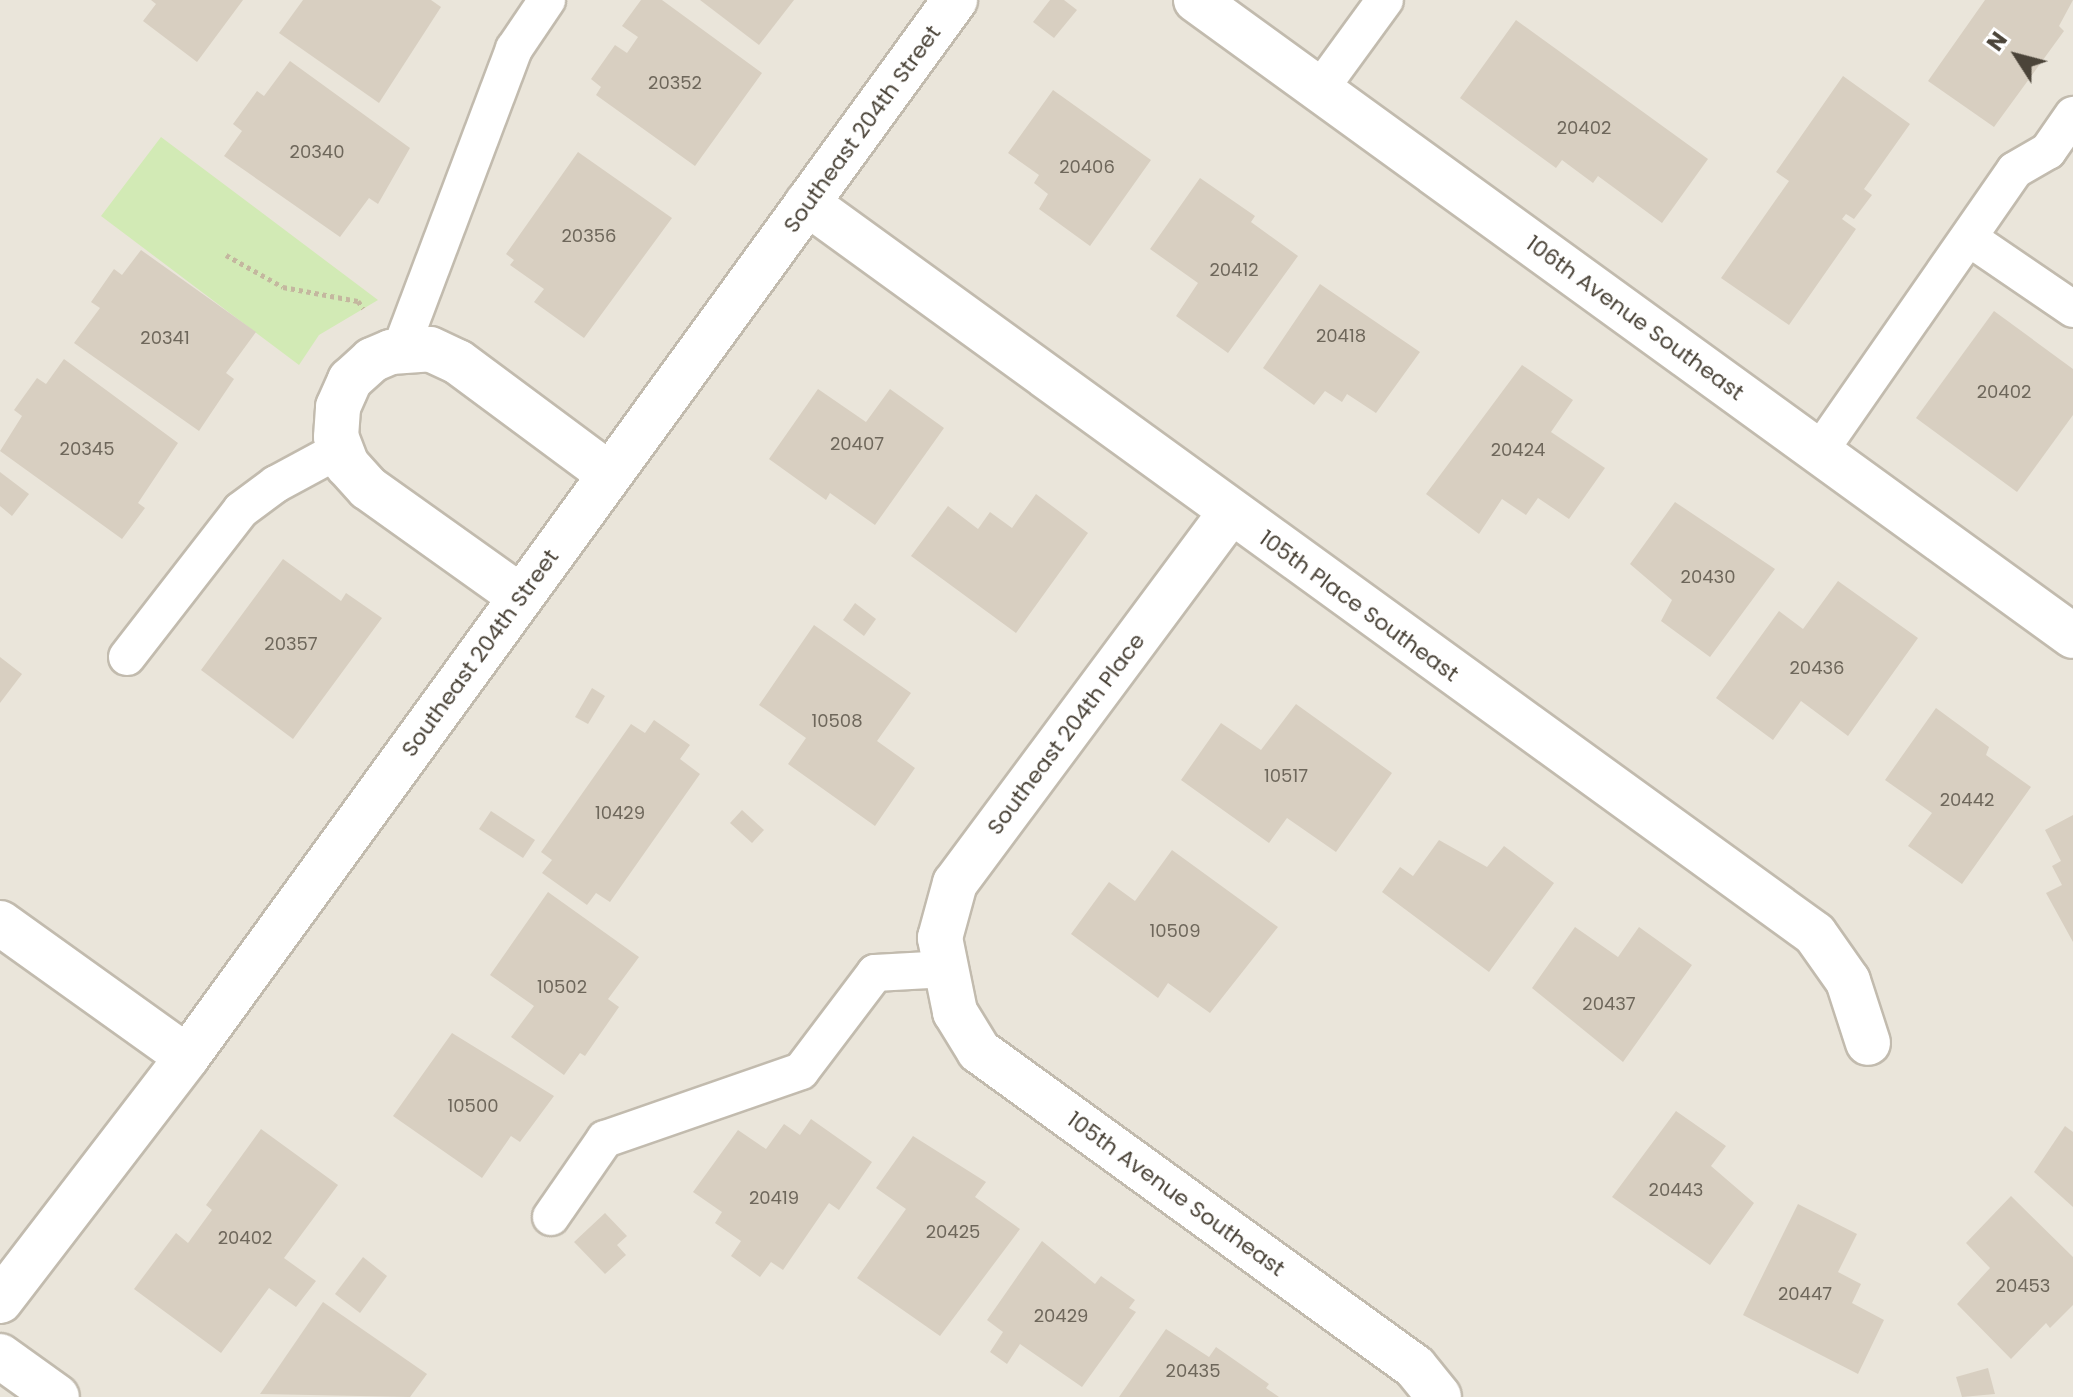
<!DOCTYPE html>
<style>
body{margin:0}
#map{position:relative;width:2073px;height:1397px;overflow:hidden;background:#f6f3ec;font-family:Poppins,sans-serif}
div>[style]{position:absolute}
.residential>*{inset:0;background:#eae5da}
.green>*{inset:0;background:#d2eab5}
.building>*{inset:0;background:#d8cfc1}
.path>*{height:5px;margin-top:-2.5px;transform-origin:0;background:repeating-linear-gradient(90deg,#c4b79f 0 4px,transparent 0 8px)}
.roads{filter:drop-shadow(2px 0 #c2bbae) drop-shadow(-2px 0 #c2bbae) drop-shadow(0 2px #c2bbae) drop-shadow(0 -2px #c2bbae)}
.lane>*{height:36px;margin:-18px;padding:0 18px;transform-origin:18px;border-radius:18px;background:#fff}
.street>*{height:44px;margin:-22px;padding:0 22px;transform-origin:22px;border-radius:22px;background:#fff}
span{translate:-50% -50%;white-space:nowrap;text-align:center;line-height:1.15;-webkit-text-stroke:7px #fff;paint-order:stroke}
.number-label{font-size:18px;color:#6e675b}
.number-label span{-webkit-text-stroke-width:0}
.street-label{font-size:22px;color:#4b4439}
.north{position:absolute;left:1977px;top:16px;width:80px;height:80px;-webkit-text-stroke:6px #fff;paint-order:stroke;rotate:306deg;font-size:22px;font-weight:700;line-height:32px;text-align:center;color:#4b4439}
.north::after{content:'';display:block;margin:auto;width:28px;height:36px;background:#4b4439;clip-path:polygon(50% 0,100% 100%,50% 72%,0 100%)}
</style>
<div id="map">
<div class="residential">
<i style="clip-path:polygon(0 0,2073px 0,2073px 1397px,0 1397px)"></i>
</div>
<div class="green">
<i style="clip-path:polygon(161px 137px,378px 300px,319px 335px,299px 365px,101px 216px)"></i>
</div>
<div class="building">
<i style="clip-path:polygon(151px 0,243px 0,197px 62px,143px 21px,156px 4px)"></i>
<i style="clip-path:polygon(303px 0,431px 0,441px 7px,379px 103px,279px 33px)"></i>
<i style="clip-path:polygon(641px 0,662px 0,762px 73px,695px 166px,596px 95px,601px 87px,591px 79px,615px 45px,627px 53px,638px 37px,622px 26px)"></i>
<i style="clip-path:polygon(700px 0,794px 0,759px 45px)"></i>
<i style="clip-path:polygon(1050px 0,1064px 0,1077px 10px,1054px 38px,1033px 22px)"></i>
<i style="clip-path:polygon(1985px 0,2073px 0,2059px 26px,2064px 31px,1994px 127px,1928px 81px)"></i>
<i style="clip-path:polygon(1516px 20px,1708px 159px,1662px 223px,1598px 176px,1593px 183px,1562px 160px,1556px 168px,1460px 98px)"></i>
<i style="clip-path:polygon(290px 61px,410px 148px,378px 204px,369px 198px,340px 237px,224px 156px,242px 131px,233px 124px,257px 91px,264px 96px)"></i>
<i style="clip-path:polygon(1843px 76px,1910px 124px,1864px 189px,1872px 195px,1854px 219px,1846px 214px,1842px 219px,1856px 229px,1789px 325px,1721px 278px,1789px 181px,1776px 172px)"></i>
<i style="clip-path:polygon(1053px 90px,1151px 160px,1090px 246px,1039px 209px,1048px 194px,1034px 183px,1039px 175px,1008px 153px)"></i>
<i style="clip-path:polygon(578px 152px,672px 218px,584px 338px,534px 302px,544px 289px,510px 265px,514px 260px,506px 254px)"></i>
<i style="clip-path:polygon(1200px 178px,1255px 216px,1251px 222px,1298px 256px,1228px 353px,1176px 316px,1198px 283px,1150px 249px)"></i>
<i style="clip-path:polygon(141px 250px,256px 332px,226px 373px,234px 379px,199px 431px,74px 343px,100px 308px,91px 302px,114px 269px,122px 275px)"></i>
<i style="clip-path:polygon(1320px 284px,1420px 352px,1376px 413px,1347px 394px,1342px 402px,1325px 391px,1314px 405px,1263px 368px)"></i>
<i style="clip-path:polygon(1994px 311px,2073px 369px,2073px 415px,2017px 492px,1916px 418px)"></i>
<i style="clip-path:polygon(64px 359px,178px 443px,138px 503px,145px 508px,122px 539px,0 451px,22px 416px,14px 410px,37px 378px,46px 384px)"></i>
<i style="clip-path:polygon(1522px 365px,1573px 400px,1551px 432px,1605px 468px,1569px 519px,1538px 498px,1526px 515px,1502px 499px,1479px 534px,1426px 494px)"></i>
<i style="clip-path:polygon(818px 389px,866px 422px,890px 389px,944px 428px,875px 525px,830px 493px,826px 500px,769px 459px)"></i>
<i style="clip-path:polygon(0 472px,29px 494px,12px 516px,0 506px)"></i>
<i style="clip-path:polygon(1036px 494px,1088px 533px,1016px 633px,911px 556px,948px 506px,978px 529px,990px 512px,1012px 528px)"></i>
<i style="clip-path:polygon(1675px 502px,1775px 569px,1710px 657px,1661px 621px,1672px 600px,1630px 564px)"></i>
<i style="clip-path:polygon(283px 559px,341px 601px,346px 593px,382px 618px,293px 739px,201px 670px)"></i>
<i style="clip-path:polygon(1838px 581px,1918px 638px,1848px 736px,1801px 701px,1773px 740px,1716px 698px,1779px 611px,1803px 629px)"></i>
<i style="clip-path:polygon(855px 603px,876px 619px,864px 636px,843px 620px)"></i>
<i style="clip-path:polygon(814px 625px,911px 693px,877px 741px,915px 768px,875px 826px,788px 764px,806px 738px,759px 705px)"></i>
<i style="clip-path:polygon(0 657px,22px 674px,0 703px)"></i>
<i style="clip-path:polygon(592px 688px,605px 696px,588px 724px,575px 717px)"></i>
<i style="clip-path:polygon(1296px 704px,1392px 773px,1336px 852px,1287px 818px,1269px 843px,1181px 780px,1221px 723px,1261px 750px)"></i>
<i style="clip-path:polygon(1936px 708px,1989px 747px,1986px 755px,2031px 787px,1962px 884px,1908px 846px,1932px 813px,1885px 780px)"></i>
<i style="clip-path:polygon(654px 720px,690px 745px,680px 759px,700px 774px,610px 902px,596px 893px,587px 905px,542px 873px,552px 860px,541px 852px,631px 724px,645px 733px)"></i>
<i style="clip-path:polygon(742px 810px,764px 830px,752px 843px,730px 823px)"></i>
<i style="clip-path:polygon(491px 811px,535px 840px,523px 858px,479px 829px)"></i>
<i style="clip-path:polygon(2073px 815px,2073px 942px,2046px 893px,2062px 885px,2052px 866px,2061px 861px,2045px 830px)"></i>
<i style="clip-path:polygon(1439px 840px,1487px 867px,1504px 846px,1554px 883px,1489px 972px,1382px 892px,1400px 867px,1413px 876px)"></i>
<i style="clip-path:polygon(1172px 850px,1278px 927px,1210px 1013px,1168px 983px,1158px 998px,1071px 934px,1109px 882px,1135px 901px)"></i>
<i style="clip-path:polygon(548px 892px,639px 957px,608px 999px,619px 1007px,585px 1056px,580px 1053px,564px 1075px,511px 1037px,534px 1006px,490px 975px)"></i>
<i style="clip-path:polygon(1575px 927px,1618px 957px,1639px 927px,1692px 965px,1623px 1062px,1532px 988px)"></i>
<i style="clip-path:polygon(452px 1033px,554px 1096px,520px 1142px,511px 1136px,482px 1178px,393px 1116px)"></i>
<i style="clip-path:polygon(1676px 1111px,1726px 1146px,1711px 1166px,1754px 1203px,1710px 1265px,1612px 1197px)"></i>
<i style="clip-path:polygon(811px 1119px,872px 1162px,839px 1210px,829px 1203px,783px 1270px,771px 1262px,760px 1277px,731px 1256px,741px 1241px,715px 1223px,722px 1212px,693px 1192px,738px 1130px,766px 1149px,784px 1124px,800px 1135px)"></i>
<i style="clip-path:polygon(2065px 1126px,2073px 1132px,2073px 1207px,2034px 1172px)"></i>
<i style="clip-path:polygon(261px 1129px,338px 1185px,284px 1258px,316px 1281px,296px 1307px,269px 1288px,221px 1353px,134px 1289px,176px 1233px,188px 1243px,212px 1210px,206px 1205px)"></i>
<i style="clip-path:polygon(913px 1136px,986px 1182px,975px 1197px,1020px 1229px,940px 1336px,857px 1278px,906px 1209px,876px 1188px)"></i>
<i style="clip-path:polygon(2011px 1196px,2073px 1257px,2073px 1305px,2050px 1328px,2046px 1323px,2011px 1359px,1957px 1304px,1990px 1268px,1966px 1243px)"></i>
<i style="clip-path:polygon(1798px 1204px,1857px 1234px,1838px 1272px,1861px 1284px,1852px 1303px,1884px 1320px,1858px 1374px,1743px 1315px)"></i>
<i style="clip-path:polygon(605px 1213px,627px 1236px,617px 1245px,626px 1255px,605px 1274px,574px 1242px)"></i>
<i style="clip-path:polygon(1042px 1241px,1095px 1284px,1101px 1276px,1135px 1300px,1129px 1308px,1136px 1312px,1082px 1387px,1020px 1344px,1007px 1364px,990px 1352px,1003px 1332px,987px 1320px)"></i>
<i style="clip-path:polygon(363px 1257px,387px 1276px,360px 1313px,335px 1294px)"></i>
<i style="clip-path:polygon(323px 1302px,427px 1374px,410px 1397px,260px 1394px)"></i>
<i style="clip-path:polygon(1166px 1329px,1209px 1357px,1216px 1347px,1269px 1384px,1266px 1388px,1279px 1397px,1119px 1397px)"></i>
<i style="clip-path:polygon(1988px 1368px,1995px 1394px,1962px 1397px,1956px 1377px)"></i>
</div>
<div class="path">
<i style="left:226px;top:255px;width:65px;rotate:29.3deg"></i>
<i style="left:283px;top:287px;width:76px;rotate:10.6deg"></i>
<i style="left:358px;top:301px;width:9px;rotate:54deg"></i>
</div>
<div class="roads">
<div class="lane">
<i style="left:1320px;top:89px;width:110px;rotate:-53.9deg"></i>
<i style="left:1969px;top:238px;width:126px;rotate:34.3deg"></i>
<i style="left:401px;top:348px;width:320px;rotate:-69.3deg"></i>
<i style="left:514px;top:49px;width:59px;rotate:-56deg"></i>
<i style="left:1819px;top:452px;width:343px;rotate:-55.2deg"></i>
<i style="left:2015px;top:170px;width:38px;rotate:-30deg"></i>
<i style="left:2048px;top:151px;width:44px;rotate:-55.2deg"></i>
<i style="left:127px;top:657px;width:186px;rotate:-52.2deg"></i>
<i style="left:241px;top:510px;width:44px;rotate:-36.6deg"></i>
<i style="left:276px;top:484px;width:74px;rotate:-28.3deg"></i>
<i style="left:551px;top:1217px;width:95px;rotate:-55.3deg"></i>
<i style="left:605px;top:1139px;width:207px;rotate:-19.1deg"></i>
<i style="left:801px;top:1071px;width:123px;rotate:-52.9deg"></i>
<i style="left:875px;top:973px;width:72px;rotate:-3.2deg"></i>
</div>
<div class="street">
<i style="left:1196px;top:0;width:1083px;rotate:35.95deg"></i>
<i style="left:807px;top:203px;width:1245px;rotate:35.95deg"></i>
<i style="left:1815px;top:934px;width:57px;rotate:54.9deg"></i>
<i style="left:1848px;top:981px;width:65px;rotate:72.1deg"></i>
<i style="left:1230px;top:513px;width:461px;rotate:126.6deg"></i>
<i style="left:955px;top:883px;width:57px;rotate:105.3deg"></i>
<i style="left:940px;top:938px;width:76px;rotate:78.5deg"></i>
<i style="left:955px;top:1012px;width:46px;rotate:58.4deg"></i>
<i style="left:979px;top:1051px;width:538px;rotate:35.93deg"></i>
<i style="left:1415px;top:1367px;width:38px;rotate:51deg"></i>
<i style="left:521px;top:597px;width:188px;rotate:-144.5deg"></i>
<i style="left:368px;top:488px;width:31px;rotate:-132deg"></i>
<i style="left:347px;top:465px;width:30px;rotate:-111deg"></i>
<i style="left:336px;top:437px;width:30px;rotate:-86deg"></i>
<i style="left:338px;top:407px;width:30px;rotate:-66deg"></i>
<i style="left:350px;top:380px;width:30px;rotate:-42deg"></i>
<i style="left:372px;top:360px;width:21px;rotate:-23deg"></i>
<i style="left:391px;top:352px;width:39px;rotate:-4deg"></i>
<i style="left:430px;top:349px;width:31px;rotate:25deg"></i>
<i style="left:458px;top:362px;width:189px;rotate:36.6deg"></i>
<i style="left:0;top:923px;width:230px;rotate:35.6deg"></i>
<i style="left:0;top:1301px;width:307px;rotate:-52.5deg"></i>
<i style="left:187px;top:1057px;width:1307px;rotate:-54deg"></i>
<i style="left:0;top:1356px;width:70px;rotate:35.7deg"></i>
</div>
</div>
<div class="number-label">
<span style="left:675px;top:83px">20352</span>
<span style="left:1584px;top:128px">20402</span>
<span style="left:317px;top:152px">20340</span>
<span style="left:1087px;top:167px">20406</span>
<span style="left:589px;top:236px">20356</span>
<span style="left:1234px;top:270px">20412</span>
<span style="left:1341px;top:336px">20418</span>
<span style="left:165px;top:338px">20341</span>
<span style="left:2004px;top:392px">20402</span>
<span style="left:857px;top:444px">20407</span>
<span style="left:87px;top:449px">20345</span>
<span style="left:1518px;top:450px">20424</span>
<span style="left:1708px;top:577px">20430</span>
<span style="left:291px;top:644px">20357</span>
<span style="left:1817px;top:668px">20436</span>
<span style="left:837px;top:721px">10508</span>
<span style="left:1286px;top:776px">10517</span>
<span style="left:1967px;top:800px">20442</span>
<span style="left:620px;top:813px">10429</span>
<span style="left:1175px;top:931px">10509</span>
<span style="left:562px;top:987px">10502</span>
<span style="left:1609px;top:1004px">20437</span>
<span style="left:473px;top:1106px">10500</span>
<span style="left:1676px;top:1190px">20443</span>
<span style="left:774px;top:1198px">20419</span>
<span style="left:953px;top:1232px">20425</span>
<span style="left:245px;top:1238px">20402</span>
<span style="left:2023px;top:1286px">20453</span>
<span style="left:1805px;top:1294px">20447</span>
<span style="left:1061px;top:1316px">20429</span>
<span style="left:1193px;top:1371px">20435</span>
</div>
<div class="street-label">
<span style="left:862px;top:129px;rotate:-54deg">Southeast 204th Street</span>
<span style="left:1635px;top:318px;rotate:36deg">106th Avenue Southeast</span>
<span style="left:1359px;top:606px;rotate:36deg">105th Place Southeast</span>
<span style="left:480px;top:653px;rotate:-54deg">Southeast 204th Street</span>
<span style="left:1066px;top:734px;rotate:-53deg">Southeast 204th Place</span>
<span style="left:1176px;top:1194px;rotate:36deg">105th Avenue Southeast</span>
</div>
<div class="north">N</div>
</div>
